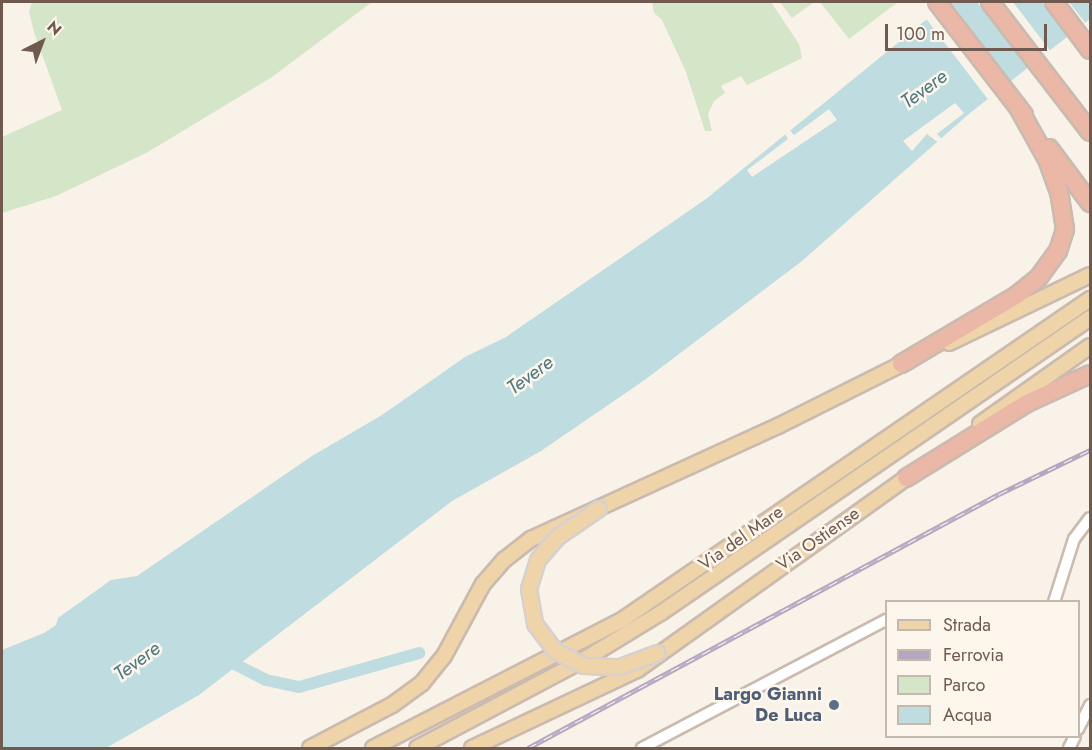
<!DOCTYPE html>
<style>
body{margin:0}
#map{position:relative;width:1092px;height:750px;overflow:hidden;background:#f9f2e8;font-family:Jost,sans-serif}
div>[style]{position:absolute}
.green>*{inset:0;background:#d4e5c8}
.water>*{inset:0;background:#bfdce0}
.pier>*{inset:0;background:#f9f2e8}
.canal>*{height:12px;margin:-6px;padding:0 6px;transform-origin:6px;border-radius:6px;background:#bfdce0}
.roads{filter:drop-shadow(2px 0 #cabaaf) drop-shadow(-2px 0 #cabaaf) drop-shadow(0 2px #cabaaf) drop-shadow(0 -2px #cabaaf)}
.minor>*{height:10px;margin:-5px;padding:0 5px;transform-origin:5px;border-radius:5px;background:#fff}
.major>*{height:14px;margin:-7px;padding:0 7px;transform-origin:7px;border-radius:7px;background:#efd4a9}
.highway>*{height:16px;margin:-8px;padding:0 8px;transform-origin:8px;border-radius:8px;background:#ebb8a7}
.rail>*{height:5px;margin-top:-2.5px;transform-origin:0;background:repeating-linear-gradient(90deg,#fdf6ed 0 9px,#b5a7c2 0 18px);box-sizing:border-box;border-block:2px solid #b5a7c2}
.bridges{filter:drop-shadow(2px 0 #d7d1ce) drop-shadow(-2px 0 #d7d1ce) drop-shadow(0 2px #d7d1ce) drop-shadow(0 -2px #d7d1ce)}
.major-bridge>*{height:14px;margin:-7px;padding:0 7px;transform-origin:7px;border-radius:7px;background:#efd4a9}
.dots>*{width:16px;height:16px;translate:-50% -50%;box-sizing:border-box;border:3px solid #fdf6ed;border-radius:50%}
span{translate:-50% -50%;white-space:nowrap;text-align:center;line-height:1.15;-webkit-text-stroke:5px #fdf6ed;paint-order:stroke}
.street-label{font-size:18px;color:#705a4f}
.service-label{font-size:18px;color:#4e5e75;font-weight:700}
.right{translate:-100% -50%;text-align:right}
.water-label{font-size:20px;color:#4c7880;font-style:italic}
.frame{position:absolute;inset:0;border:3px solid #705a4f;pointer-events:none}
.legend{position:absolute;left:885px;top:600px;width:195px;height:138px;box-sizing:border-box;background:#fdf6ed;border:2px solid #c5b8ae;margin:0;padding:8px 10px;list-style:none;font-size:18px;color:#705a4f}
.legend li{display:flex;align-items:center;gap:12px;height:30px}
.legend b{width:30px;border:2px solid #c5b8ae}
.north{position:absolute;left:12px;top:12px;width:60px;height:60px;-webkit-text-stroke:4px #fdf6ed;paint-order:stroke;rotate:42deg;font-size:16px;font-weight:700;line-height:24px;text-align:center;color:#705a4f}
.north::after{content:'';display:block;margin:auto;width:21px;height:27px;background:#705a4f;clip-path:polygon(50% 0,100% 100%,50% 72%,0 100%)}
.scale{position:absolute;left:885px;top:24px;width:162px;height:27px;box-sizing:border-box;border:3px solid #705a4f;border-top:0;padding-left:8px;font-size:18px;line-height:21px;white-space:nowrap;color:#705a4f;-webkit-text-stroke:4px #fdf6ed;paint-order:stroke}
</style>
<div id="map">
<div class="green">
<i style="clip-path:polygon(32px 2px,372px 2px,272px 77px,148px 152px,56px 196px,2px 213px,2px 137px,62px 110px,34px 32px,29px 12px)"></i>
<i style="clip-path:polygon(652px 2px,771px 2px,799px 44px,802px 58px,747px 85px,741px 76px,721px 86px,725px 93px,714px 101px,708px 114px,712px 131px,705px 131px,686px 72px,662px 20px,654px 13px)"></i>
<i style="clip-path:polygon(780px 2px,814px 2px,792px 18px)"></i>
<i style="clip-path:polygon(820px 2px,898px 2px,849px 39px)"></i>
</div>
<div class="water">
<i style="clip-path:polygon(948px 2px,1090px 2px,1090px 19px,970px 113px,802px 261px,646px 379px,541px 451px,452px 501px,199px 695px,106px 748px,2px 748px,2px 650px,44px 633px,56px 625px,58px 618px,111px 580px,137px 576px,312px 456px,382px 415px,465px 357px,506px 337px,706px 199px)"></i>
</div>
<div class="pier">
<i style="clip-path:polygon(943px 2px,951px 2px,1013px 84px,990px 102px,924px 16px)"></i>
<i style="clip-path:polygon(977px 2px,1013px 2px,1052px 53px,1030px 71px)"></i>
<i style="clip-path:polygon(1042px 2px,1069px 2px,1087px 25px,1070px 39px)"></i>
<i style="clip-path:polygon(955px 103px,964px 113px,937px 134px,944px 141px,940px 144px,927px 134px,912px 151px,903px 141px)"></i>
<i style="clip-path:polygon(829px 109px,837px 120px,752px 177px,747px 170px,788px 139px,784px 132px,788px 128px,794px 135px)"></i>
</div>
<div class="canal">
<i style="left:223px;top:658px;width:48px;rotate:27.1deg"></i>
<i style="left:266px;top:680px;width:34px;rotate:12deg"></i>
<i style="left:299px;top:687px;width:125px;rotate:-15.8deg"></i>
</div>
<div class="roads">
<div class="minor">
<i style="left:1054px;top:602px;width:66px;rotate:-72.4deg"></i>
<i style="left:1074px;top:539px;width:26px;rotate:-53deg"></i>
<i style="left:1078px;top:729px;width:27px;rotate:-63deg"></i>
<i style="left:642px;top:748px;width:276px;rotate:-27.7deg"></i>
<i style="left:1069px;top:748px;width:13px;rotate:-63deg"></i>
</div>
<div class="major">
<i style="left:949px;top:343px;width:157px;rotate:-25.7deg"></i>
<i style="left:980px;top:424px;width:135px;rotate:-35.3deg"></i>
<i style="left:310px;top:748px;width:93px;rotate:-27.7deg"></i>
<i style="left:392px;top:705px;width:37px;rotate:-36deg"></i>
<i style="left:422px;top:683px;width:35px;rotate:-51deg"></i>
<i style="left:444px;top:656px;width:82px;rotate:-61.6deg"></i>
<i style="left:483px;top:584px;width:32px;rotate:-49deg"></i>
<i style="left:504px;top:560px;width:34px;rotate:-38deg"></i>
<i style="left:531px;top:539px;width:272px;rotate:-24.6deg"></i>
<i style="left:778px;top:426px;width:148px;rotate:-26.6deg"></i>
<i style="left:373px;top:748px;width:280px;rotate:-27.2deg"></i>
<i style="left:622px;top:620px;width:568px;rotate:-34.45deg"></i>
<i style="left:417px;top:748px;width:190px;rotate:-27.9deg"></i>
<i style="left:585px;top:659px;width:90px;rotate:-31.4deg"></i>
<i style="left:662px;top:612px;width:519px;rotate:-34.49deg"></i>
<i style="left:472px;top:748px;width:183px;rotate:-25.3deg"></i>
<i style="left:637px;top:670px;width:339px;rotate:-35.5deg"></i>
</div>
<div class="highway">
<i style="left:937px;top:2px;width:143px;rotate:52.4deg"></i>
<i style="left:990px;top:2px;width:164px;rotate:52.4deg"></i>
<i style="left:1054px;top:2px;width:60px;rotate:53.1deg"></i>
<i style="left:1049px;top:148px;width:69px;rotate:53.3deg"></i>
<i style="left:901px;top:364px;width:135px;rotate:-30.7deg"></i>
<i style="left:1017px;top:295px;width:28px;rotate:-39deg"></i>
<i style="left:1039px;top:277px;width:32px;rotate:-54deg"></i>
<i style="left:1058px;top:251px;width:23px;rotate:-72deg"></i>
<i style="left:1065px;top:229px;width:37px;rotate:-99deg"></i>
<i style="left:1059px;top:192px;width:33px;rotate:-110deg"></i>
<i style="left:1048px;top:161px;width:62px;rotate:-119.1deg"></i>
<i style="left:906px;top:478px;width:142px;rotate:-31.8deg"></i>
<i style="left:1027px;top:403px;width:69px;rotate:-24.7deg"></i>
</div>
</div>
<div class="rail">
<i style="left:528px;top:748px;width:535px;rotate:-28.34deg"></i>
<i style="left:999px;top:494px;width:101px;rotate:-25.8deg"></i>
</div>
<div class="bridges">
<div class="major-bridge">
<i style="left:599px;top:509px;width:50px;rotate:145.7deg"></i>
<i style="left:558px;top:537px;width:30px;rotate:131deg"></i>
<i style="left:538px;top:560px;width:30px;rotate:107deg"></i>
<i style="left:529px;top:589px;width:36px;rotate:80deg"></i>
<i style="left:535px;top:624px;width:34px;rotate:53deg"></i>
<i style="left:555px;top:651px;width:33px;rotate:27deg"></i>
<i style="left:584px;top:666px;width:36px;rotate:2deg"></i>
<i style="left:620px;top:667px;width:40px;rotate:-20.2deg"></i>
</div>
</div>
<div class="dots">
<i style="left:834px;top:705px;background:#5c6f8a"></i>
</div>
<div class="street-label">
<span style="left:741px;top:538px;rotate:-35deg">Via del Mare</span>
<span style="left:818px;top:539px;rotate:-35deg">Via Ostiense</span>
</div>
<div class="service-label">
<span class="right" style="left:822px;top:705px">Largo Gianni<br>De Luca</span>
</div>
<div class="water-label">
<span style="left:924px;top:89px;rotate:-36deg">Tevere</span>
<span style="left:530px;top:375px;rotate:-36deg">Tevere</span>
<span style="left:137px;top:661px;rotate:-36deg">Tevere</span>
</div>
<div class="frame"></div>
<ul class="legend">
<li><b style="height:8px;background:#efd4a9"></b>Strada</li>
<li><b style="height:8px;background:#b5a7c2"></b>Ferrovia</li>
<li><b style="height:16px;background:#d4e5c8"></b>Parco</li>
<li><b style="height:16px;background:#bfdce0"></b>Acqua</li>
</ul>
<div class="north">N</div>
<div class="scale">100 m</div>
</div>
